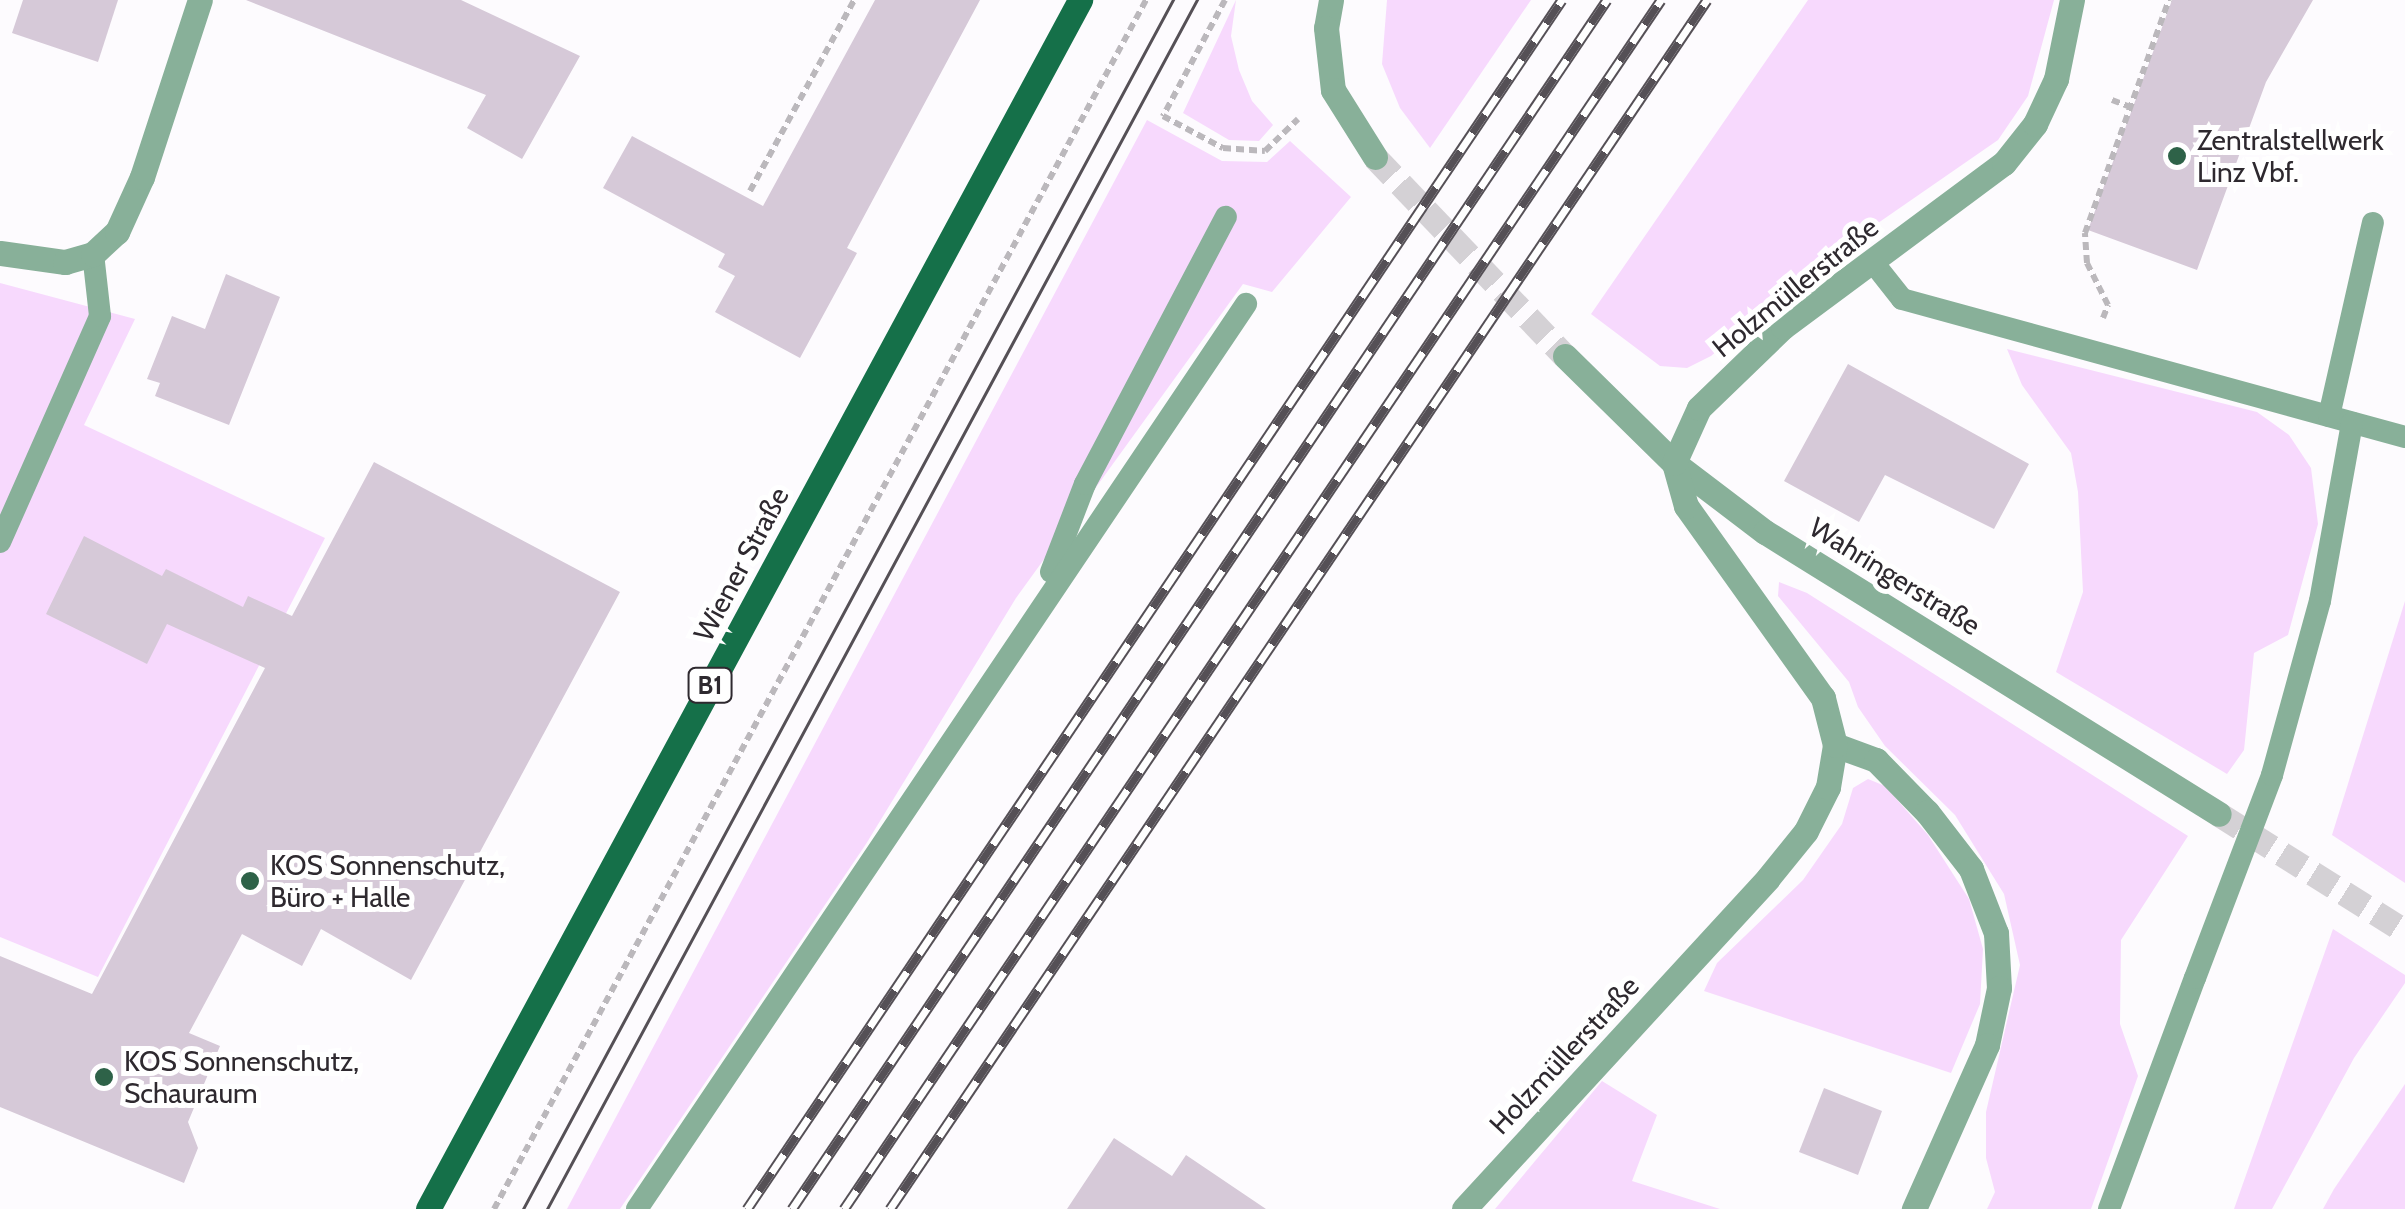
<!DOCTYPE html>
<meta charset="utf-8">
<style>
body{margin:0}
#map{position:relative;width:2405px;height:1209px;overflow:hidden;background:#fdfbfe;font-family:Cabin,sans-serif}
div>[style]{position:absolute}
.green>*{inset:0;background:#f7d9fd}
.building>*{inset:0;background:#d6c9d8}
.street-tunnel>*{height:25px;margin-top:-12.5px;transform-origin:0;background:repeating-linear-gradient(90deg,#d4d1d5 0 25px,transparent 0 37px)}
.path>*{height:6px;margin-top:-3px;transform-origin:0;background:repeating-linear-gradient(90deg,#bbb8bc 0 8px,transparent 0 13px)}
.lane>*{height:22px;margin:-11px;padding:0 11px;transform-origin:11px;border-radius:11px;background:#88b099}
.street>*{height:25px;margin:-12.5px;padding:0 12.5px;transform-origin:12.5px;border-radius:12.5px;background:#88b099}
.primary>*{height:25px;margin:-12.5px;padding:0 12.5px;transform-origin:12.5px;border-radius:12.5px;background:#157049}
.tram>*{height:2.5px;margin:-1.25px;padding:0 1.25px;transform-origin:1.25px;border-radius:1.25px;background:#555056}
.rail>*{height:11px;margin-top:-5.5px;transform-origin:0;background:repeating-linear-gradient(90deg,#fff 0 22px,#555056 0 44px);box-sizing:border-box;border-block:2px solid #555056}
.lane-bridge>*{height:22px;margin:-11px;padding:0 11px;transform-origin:11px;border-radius:11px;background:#88b099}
.dots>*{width:28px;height:28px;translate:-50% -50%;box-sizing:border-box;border:5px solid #fff;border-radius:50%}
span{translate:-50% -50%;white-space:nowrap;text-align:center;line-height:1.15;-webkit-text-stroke:10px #fff;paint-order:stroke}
.shield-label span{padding:2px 8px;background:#fff;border:2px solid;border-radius:8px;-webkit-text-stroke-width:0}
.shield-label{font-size:25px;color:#2e292f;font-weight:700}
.poi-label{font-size:28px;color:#2e292f}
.left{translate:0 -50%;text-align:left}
.street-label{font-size:28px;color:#2e292f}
</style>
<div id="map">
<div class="green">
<i style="clip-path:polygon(1236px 0,1231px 36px,1239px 70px,1252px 101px,1273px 125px,1259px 141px,1229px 140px,1183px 113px)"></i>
<i style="clip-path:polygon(1387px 0,1531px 0,1430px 148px,1400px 108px,1382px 64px)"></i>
<i style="clip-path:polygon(1808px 0,2054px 0,2028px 96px,1998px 140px,1839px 250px,1711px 356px,1687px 368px,1660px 366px,1591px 314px)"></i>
<i style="clip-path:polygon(1147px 120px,1222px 161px,1267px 162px,1290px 141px,1351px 197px,1272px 292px,1243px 284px,1016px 598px,866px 844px,620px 1209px,567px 1209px)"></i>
<i style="clip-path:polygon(0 283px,135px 319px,84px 425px,325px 538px,98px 977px,0 937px)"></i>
<i style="clip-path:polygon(2007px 349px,2257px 412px,2289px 435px,2311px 468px,2318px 524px,2288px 635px,2254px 653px,2244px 750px,2227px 774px,2056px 672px,2083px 592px,2078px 492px,2071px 453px,2022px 385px)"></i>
<i style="clip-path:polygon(1779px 582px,1807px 593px,2188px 836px,2121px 940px,2120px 1024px,2138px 1076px,2091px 1209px,1987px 1209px,1995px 1192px,1986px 1158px,1986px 1112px,2020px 965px,2004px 894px,1955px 815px,1885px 746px,1858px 707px,1849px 682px,1778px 596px)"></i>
<i style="clip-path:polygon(2405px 601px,2405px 883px,2332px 835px)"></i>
<i style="clip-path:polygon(1868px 779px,1885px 786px,1928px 835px,1969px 899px,1983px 949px,1980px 1004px,1951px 1073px,1704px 991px,1717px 963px,1803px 880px,1842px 824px,1853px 788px)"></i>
<i style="clip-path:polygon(2333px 929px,2405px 975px,2405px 983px,2354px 1058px,2272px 1209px,2234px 1209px)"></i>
<i style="clip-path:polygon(1602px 1081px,1657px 1115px,1632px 1181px,1720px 1209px,1495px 1209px)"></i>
<i style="clip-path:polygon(2405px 1084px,2405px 1209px,2323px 1209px,2334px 1189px)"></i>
</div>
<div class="building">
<i style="clip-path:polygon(23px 0,118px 0,98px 62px,12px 33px)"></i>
<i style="clip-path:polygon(246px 0,461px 0,580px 56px,522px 159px,467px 128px,486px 95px)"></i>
<i style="clip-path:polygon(875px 0,980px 0,847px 248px,857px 253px,800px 358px,715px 312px,735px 276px,718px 267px,725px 254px,603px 188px,632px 136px,763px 206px)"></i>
<i style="clip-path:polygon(2172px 0,2313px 0,2266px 82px,2197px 270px,2088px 230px)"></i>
<i style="clip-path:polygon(226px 274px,280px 297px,229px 425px,155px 396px,160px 383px,147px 379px,172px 316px,205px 329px)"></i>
<i style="clip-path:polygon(1848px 364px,2029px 464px,1994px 529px,1885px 475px,1859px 522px,1784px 481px)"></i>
<i style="clip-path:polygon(374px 462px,620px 592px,411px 980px,321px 929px,302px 966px,242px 934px,189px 1033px,220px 1046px,188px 1122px,198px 1148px,184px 1183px,0 1107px,0 956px,92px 994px,265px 668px,167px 624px,147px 664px,46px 614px,84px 536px,162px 576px,166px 569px,243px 607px,248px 596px,292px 616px)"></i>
<i style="clip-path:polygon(1824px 1088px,1882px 1111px,1858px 1175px,1799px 1152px)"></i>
<i style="clip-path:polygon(1114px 1138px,1172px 1176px,1186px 1155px,1266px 1209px,1067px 1209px)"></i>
</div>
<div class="street-tunnel">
<i style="left:1375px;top:157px;width:275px;rotate:46.3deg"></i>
<i style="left:2219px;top:814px;width:220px;rotate:32.2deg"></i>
</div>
<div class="path">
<i style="left:1225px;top:0;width:132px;rotate:118.1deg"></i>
<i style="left:1163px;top:116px;width:68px;rotate:28.1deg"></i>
<i style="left:1223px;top:148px;width:42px;rotate:4.1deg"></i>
<i style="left:1265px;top:151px;width:46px;rotate:-44.1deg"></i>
<i style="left:2112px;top:100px;width:19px;rotate:21deg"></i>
<i style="left:750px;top:191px;width:217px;rotate:-61.4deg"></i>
<i style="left:2103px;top:318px;width:14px;rotate:-69deg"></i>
<i style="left:2108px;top:305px;width:47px;rotate:-116.6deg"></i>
<i style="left:2087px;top:263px;width:30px;rotate:-94deg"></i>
<i style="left:2085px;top:233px;width:248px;rotate:-70.2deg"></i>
<i style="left:494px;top:1209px;width:1374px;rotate:-61.66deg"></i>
</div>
<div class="lane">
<i style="left:1872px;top:261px;width:48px;rotate:51.7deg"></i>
<i style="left:1902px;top:299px;width:522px;rotate:15.34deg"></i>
<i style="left:2329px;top:416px;width:198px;rotate:-77.2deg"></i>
<i style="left:0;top:542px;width:247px;rotate:-66.1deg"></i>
<i style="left:100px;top:316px;width:62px;rotate:-96.4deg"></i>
<i style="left:1051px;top:572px;width:94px;rotate:-68.9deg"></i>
<i style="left:1085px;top:484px;width:302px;rotate:-62.2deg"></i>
<i style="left:2320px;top:601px;width:181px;rotate:-79.8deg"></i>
<i style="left:637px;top:1209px;width:1091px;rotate:-56.06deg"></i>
<i style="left:2109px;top:1209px;width:246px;rotate:-69.6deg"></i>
</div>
<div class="street">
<i style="left:1331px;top:0;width:28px;rotate:100deg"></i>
<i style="left:1326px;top:28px;width:62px;rotate:83.6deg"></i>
<i style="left:1333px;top:90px;width:79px;rotate:57.9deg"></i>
<i style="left:0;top:253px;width:66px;rotate:7.9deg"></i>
<i style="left:65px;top:262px;width:29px;rotate:-16deg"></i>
<i style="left:93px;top:254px;width:33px;rotate:-43deg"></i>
<i style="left:117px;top:232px;width:60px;rotate:-65.6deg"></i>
<i style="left:142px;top:177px;width:186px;rotate:-71.9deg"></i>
<i style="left:1565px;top:356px;width:153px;rotate:44.5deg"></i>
<i style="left:1674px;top:463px;width:114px;rotate:37.2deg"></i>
<i style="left:1765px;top:532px;width:534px;rotate:31.85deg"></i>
<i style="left:1835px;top:745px;width:44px;rotate:20.1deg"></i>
<i style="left:1876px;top:760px;width:73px;rotate:45.6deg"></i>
<i style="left:1927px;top:812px;width:72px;rotate:52.3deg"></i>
<i style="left:1971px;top:869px;width:69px;rotate:68.7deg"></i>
<i style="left:1996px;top:933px;width:55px;rotate:86.9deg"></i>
<i style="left:1999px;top:988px;width:58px;rotate:101.9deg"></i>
<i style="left:1987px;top:1045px;width:180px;rotate:114deg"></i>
<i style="left:1464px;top:1209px;width:449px;rotate:-47.4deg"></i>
<i style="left:1768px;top:878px;width:60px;rotate:-51deg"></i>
<i style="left:1806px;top:831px;width:49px;rotate:-63.4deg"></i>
<i style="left:1828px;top:787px;width:43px;rotate:-80.5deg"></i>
<i style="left:1835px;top:745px;width:49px;rotate:-104.3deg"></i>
<i style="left:1823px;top:698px;width:236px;rotate:-125.5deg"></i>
<i style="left:1686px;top:506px;width:45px;rotate:-105.6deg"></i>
<i style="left:1674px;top:463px;width:60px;rotate:-65.6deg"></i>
<i style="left:1699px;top:408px;width:117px;rotate:-44deg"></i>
<i style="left:1783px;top:327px;width:275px;rotate:-36.6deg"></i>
<i style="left:2004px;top:163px;width:50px;rotate:-51.5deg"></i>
<i style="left:2035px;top:124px;width:50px;rotate:-65deg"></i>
<i style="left:2056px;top:79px;width:81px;rotate:-78.6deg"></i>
</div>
<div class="primary">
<i style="left:428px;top:1209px;width:1374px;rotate:-61.66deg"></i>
</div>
<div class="tram">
<i style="left:523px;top:1209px;width:1373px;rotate:-61.74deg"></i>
<i style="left:547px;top:1209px;width:1373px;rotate:-61.74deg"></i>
</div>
<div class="rail">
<i style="left:747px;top:1209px;width:1458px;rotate:-56.02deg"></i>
<i style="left:792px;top:1209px;width:1458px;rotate:-56.02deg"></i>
<i style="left:844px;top:1209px;width:1459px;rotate:-55.95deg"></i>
<i style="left:890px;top:1209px;width:1459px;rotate:-55.95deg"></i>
</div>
<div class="lane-bridge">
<i style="left:2195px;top:978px;width:217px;rotate:-69.2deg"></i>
<i style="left:2272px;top:775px;width:180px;rotate:-74.6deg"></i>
</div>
<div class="dots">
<i style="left:2177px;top:156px;background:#2e6248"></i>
<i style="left:250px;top:881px;background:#2e6248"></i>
<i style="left:104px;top:1077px;background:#2e6248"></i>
</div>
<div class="shield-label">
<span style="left:710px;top:685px">B1</span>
</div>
<div class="poi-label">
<span class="left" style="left:2197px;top:156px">Zentralstellwerk<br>Linz Vbf.</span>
<span class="left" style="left:270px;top:881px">KOS Sonnenschutz,<br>Büro + Halle</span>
<span class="left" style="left:124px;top:1077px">KOS Sonnenschutz,<br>Schauraum</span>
</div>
<div class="street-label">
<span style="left:1795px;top:287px;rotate:-39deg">Holzmüllerstraße</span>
<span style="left:741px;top:564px;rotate:-62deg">Wiener Straße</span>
<span style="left:1895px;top:576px;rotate:32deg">Wahringerstraße</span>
<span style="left:1564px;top:1055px;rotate:-47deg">Holzmüllerstraße</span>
</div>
</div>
